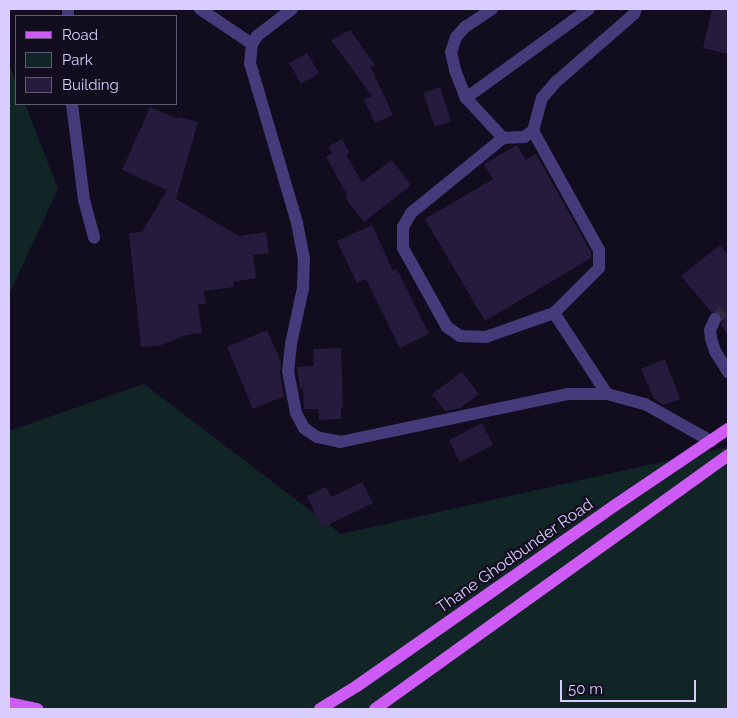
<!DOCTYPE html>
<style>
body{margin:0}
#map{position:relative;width:737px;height:718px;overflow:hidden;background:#120d1e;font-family:Raleway,sans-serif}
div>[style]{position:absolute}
.green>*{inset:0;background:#112527}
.building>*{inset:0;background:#261a3d}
.minor-tunnel>*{height:12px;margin-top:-6px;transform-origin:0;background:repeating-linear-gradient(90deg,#302a3f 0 12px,transparent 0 18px)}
.minor>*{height:12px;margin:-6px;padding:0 6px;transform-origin:6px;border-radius:6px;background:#453b7a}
.major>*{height:12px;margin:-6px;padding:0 6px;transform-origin:6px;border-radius:6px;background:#ce5bf5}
span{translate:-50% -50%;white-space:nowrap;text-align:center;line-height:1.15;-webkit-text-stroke:4.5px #120d1e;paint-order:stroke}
.street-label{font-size:16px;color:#d8cdfc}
.frame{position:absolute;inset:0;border:10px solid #d8cdfc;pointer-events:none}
.legend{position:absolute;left:15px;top:15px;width:162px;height:90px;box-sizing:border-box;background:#120d1e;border:1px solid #615a77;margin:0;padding:6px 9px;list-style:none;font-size:15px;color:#d8cdfc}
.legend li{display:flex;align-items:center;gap:10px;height:25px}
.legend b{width:25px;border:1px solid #615a77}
.scale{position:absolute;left:560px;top:680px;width:136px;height:22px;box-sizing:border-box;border:2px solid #d8cdfc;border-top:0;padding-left:6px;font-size:15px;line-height:18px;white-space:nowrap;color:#d8cdfc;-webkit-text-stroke:4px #120d1e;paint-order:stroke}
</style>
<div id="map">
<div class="green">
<i style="clip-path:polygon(9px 63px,16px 82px,16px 104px,25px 104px,58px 189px,9px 294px)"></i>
<i style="clip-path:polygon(144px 384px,341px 534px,728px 447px,728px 709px,9px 709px,9px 431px)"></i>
</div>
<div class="building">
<i style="clip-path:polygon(712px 9px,728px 9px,728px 54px,703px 48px)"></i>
<i style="clip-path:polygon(350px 30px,375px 65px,371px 68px,393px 115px,375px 123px,364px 100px,372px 96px,331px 40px)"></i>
<i style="clip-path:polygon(307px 53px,319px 73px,301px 84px,289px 63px)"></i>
<i style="clip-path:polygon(440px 87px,451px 121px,435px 127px,423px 93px)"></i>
<i style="clip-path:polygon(150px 107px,178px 119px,179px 117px,198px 122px,176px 199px,239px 236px,266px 232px,269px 253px,253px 255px,256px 278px,233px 282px,234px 287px,204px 291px,206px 304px,198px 304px,202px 333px,186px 335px,162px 345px,141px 347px,129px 233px,142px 232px,167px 190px,122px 170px)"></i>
<i style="clip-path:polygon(342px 139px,349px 152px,346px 155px,362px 182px,392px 160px,411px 185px,364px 222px,345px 198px,348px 196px,326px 157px,332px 153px,328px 147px)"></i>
<i style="clip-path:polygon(517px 145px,526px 160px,536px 154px,591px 252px,591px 258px,485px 321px,425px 219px,493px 179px,484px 164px)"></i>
<i style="clip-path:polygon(372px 225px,393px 271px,397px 269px,429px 334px,400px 348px,366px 279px,357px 283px,337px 241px)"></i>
<i style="clip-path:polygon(720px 245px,728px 255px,728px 335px,721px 325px,723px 319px,721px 314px,715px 311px,711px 312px,681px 276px)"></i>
<i style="clip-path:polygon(267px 330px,281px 362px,280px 373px,284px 396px,253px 409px,227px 347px)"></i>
<i style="clip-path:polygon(341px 348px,343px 407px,341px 407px,341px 419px,319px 420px,318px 409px,304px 409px,303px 388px,300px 389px,297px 367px,314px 366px,313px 349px)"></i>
<i style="clip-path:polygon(665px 359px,680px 399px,664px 405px,654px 399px,641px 369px)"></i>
<i style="clip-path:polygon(462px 372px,479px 394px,460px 408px,445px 411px,432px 394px)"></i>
<i style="clip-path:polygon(482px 423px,493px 445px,460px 462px,449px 440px)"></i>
<i style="clip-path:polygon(362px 482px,373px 503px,322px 528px,307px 496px,326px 487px,331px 497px)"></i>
</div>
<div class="minor-tunnel">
<i style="left:715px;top:319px;width:18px;rotate:-43deg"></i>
</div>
<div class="minor">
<i style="left:68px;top:9px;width:7px;rotate:90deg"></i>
<i style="left:200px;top:9px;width:63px;rotate:33.9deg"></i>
<i style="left:292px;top:9px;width:44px;rotate:142.4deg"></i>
<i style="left:257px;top:36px;width:9px;rotate:122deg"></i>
<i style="left:252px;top:44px;width:19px;rotate:96deg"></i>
<i style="left:250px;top:63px;width:167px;rotate:73.6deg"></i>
<i style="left:297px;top:223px;width:36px;rotate:79deg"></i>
<i style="left:304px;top:258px;width:30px;rotate:92deg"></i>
<i style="left:303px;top:288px;width:57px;rotate:102.1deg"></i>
<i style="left:291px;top:344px;width:27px;rotate:96deg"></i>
<i style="left:288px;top:371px;width:43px;rotate:79.2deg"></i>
<i style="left:296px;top:413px;width:17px;rotate:62deg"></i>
<i style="left:304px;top:428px;width:16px;rotate:35deg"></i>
<i style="left:317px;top:437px;width:24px;rotate:12deg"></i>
<i style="left:340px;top:442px;width:232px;rotate:-11.9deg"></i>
<i style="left:567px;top:394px;width:40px"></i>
<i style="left:607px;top:394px;width:39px;rotate:15deg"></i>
<i style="left:645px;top:404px;width:76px;rotate:29.3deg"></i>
<i style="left:492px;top:9px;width:32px;rotate:146deg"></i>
<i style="left:465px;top:27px;width:13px;rotate:132deg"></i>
<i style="left:456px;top:37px;width:16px;rotate:108deg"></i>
<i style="left:451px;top:52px;width:18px;rotate:77deg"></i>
<i style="left:455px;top:70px;width:30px;rotate:69deg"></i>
<i style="left:466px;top:98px;width:54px;rotate:47.2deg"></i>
<i style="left:466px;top:98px;width:152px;rotate:-35.9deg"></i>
<i style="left:72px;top:104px;width:97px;rotate:82.9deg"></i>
<i style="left:84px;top:200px;width:39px;rotate:75deg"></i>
<i style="left:533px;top:131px;width:136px;rotate:61deg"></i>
<i style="left:599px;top:250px;width:18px;rotate:90deg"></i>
<i style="left:599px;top:268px;width:64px;rotate:135deg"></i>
<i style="left:715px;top:319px;width:12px;rotate:114deg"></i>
<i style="left:710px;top:330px;width:8px;rotate:83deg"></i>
<i style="left:711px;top:338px;width:14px;rotate:73deg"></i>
<i style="left:715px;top:351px;width:25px;rotate:58deg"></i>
<i style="left:607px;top:394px;width:97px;rotate:-123.2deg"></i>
<i style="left:554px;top:313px;width:72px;rotate:160.6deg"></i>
<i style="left:486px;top:337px;width:26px;rotate:-178deg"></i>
<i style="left:460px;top:336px;width:16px;rotate:-145deg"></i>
<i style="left:447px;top:327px;width:90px;rotate:-119.1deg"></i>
<i style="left:403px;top:248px;width:21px;rotate:-90deg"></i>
<i style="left:403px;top:227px;width:16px;rotate:-60deg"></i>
<i style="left:411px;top:213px;width:119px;rotate:-39.2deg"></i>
<i style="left:503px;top:138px;width:21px;rotate:-3deg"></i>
<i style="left:524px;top:137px;width:11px;rotate:-34deg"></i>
<i style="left:533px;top:131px;width:34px;rotate:-75deg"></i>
<i style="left:542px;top:98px;width:23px;rotate:-49deg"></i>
<i style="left:557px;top:81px;width:102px;rotate:-41deg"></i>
<i style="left:634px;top:14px;width:5px;rotate:-68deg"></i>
</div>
<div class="major">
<i style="left:9px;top:703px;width:29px;rotate:12deg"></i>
<i style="left:320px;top:709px;width:44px;rotate:-31.9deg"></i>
<i style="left:357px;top:686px;width:314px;rotate:-35deg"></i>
<i style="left:614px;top:506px;width:138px;rotate:-34deg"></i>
<i style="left:375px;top:709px;width:435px;rotate:-35.7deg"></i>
</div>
<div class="street-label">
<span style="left:515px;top:556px;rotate:-35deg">Thane Ghodbunder Road</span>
</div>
<div class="frame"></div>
<ul class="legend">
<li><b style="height:6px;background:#ce5bf5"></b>Road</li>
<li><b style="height:14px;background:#112527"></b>Park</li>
<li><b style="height:14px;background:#261a3d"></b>Building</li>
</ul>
<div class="scale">50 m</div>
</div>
